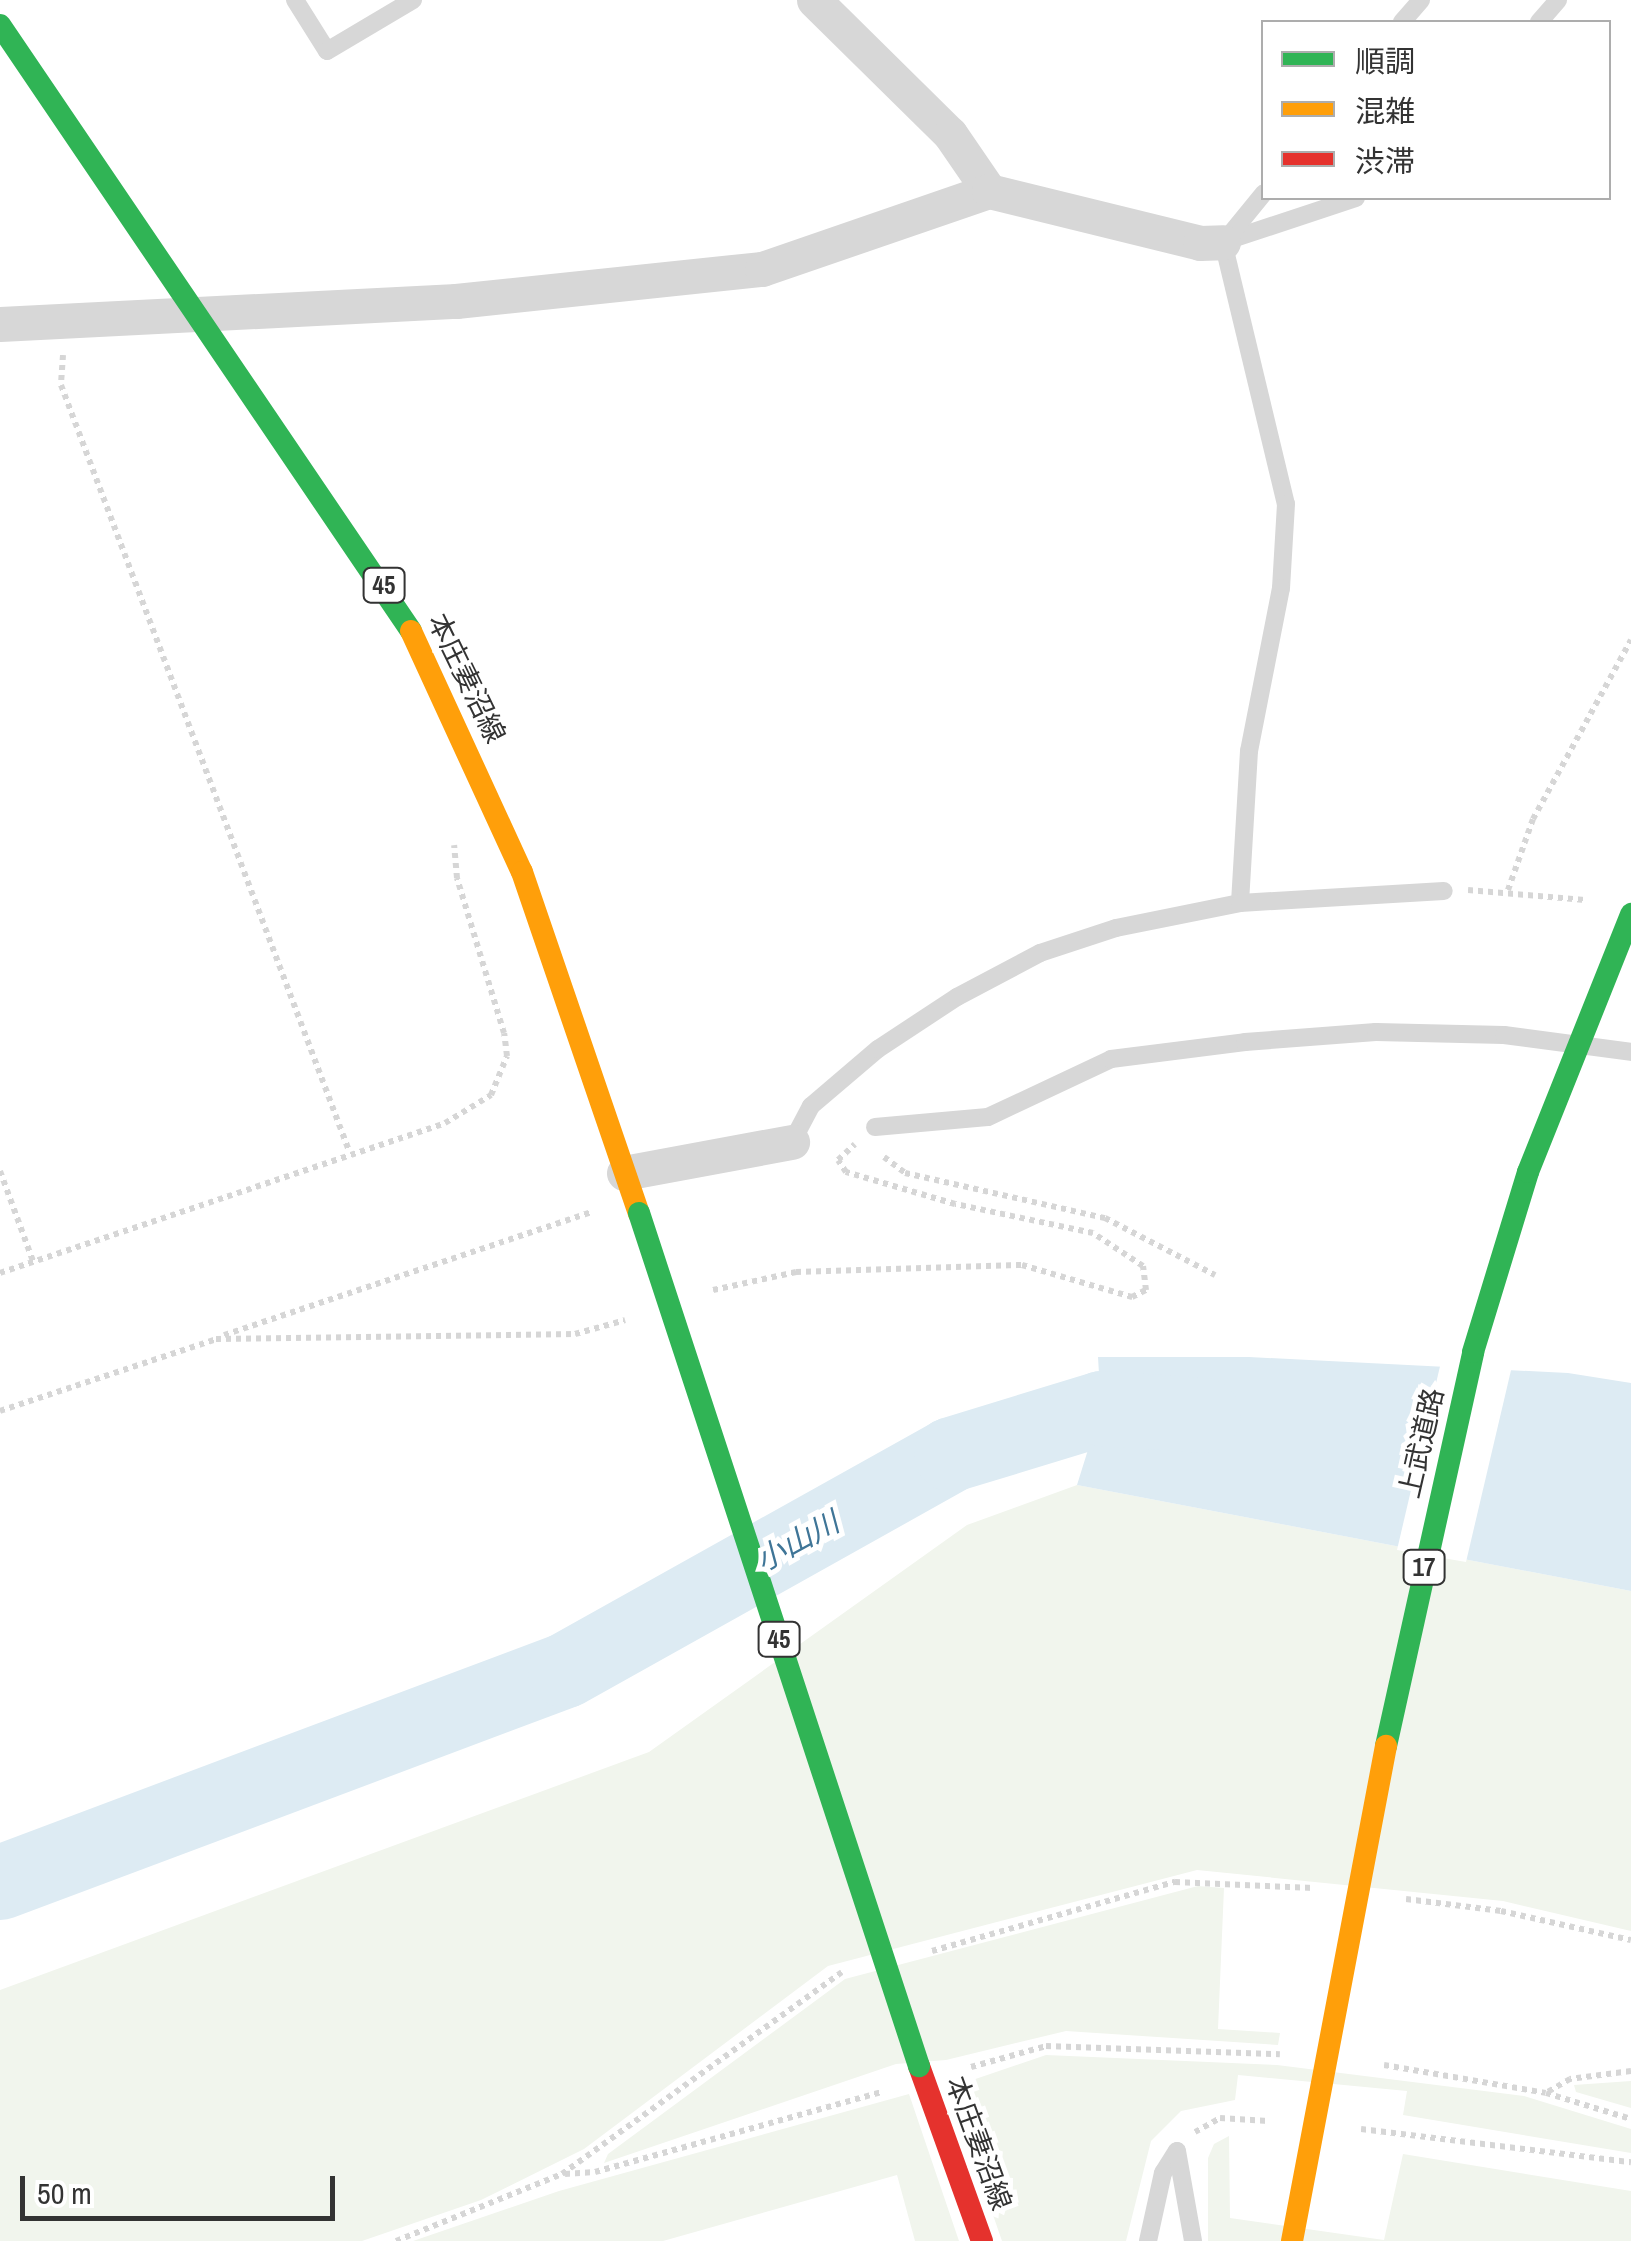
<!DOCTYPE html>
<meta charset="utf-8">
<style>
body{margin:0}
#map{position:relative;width:1631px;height:2241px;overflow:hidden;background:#fff;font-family:"Archivo Narrow","Noto Sans JP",sans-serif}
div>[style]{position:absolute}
.green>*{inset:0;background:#f1f5ed}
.water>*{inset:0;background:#ddebf3}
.pier>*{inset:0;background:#fff}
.river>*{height:75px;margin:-37.5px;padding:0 37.5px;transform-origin:37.5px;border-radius:37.5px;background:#ddebf3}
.path>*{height:6px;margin-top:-3px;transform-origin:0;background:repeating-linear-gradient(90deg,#d6d6d6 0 5px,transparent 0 10px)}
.lane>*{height:18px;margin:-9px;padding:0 9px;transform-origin:9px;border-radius:9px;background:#d7d7d7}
.street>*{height:35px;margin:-17.5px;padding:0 17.5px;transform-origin:17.5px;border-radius:17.5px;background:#d7d7d7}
.fast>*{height:22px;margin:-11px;padding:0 11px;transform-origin:11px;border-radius:11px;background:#30b455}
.slow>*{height:22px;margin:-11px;padding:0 11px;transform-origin:11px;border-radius:11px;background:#ff9f0a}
.jam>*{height:22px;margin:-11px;padding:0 11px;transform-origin:11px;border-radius:11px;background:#e5322d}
.fast-bridge>*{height:22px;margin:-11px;padding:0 11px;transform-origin:11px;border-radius:11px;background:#30b455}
.slow-bridge>*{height:22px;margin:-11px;padding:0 11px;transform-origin:11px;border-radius:11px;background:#ff9f0a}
span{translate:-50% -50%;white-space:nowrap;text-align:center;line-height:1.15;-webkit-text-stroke:10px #fff;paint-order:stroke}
.shield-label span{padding:2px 8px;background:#fff;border:2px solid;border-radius:8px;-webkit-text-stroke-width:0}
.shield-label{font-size:25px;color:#333;font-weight:700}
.street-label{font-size:28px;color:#333}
.water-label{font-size:30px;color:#3f7597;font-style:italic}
.legend{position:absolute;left:1261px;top:20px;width:350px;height:180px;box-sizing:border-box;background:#fff;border:2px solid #adadad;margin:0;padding:12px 18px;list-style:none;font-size:30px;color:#333}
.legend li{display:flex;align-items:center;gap:20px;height:50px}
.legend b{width:50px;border:2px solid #adadad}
.scale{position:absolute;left:20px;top:2176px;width:315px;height:45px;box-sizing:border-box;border:5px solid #333;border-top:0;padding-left:12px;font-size:30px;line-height:35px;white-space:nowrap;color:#333;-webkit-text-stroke:8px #fff;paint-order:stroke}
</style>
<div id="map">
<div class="green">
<i style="clip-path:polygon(1077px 1485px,1631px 1591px,1631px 1931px,1503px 1901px,1197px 1870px,828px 1966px,584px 2149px,481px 2200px,362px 2241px,0 2241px,0 1990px,649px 1752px,967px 1525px)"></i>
<i style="clip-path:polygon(1198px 1886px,1224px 1888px,1218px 2029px,1280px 2033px,1278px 2045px,1066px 2031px,946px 2060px,896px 2064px,604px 2163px,608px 2154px,845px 1979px)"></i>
<i style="clip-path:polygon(1046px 2055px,1277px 2065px,1524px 2096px,1631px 2129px,1631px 2153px,1403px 2115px,1407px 2091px,1238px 2075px,1235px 2100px,1181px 2111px,1151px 2141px,1126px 2241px,1002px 2241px,949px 2088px)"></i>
<i style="clip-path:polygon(1631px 2081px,1631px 2108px,1576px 2092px,1574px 2085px)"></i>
<i style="clip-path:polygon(909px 2094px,959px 2241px,915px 2241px,897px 2175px,663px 2241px,413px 2241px,559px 2191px)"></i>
<i style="clip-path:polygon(1229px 2136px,1230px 2218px,1384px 2240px,1403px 2154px,1631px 2191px,1631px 2241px,1208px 2241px,1208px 2158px,1214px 2144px)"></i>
</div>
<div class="water">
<i style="clip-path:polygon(1098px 1357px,1249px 1357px,1568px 1373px,1631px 1383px,1631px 1591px,1077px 1485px,1101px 1408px)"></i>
</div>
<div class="pier">
<i style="clip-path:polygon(1441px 1362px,1512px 1366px,1466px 1562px,1397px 1550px)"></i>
</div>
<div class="river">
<i style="left:0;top:1882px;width:603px;rotate:-20.57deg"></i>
<i style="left:565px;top:1670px;width:442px;rotate:-29.2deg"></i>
<i style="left:951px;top:1454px;width:157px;rotate:-17deg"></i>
<i style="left:1101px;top:1408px;width:102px;rotate:3.9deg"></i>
</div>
<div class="path">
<i style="left:63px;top:355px;width:30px;rotate:94deg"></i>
<i style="left:61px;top:385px;width:818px;rotate:69.39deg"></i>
<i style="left:1468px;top:890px;width:117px;rotate:4.9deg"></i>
<i style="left:1508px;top:890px;width:75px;rotate:-70.6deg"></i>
<i style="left:1533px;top:819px;width:204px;rotate:-61.3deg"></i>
<i style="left:884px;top:1157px;width:26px;rotate:37deg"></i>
<i style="left:905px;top:1173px;width:205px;rotate:12.7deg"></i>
<i style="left:1105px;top:1218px;width:124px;rotate:27.4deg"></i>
<i style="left:0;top:1171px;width:96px;rotate:69.9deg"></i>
<i style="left:0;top:1273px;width:470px;rotate:-18.6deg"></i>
<i style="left:445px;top:1123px;width:54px;rotate:-31.3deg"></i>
<i style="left:491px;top:1095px;width:42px;rotate:-67.7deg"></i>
<i style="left:507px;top:1056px;width:23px;rotate:-97deg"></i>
<i style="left:504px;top:1033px;width:162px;rotate:-106.9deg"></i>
<i style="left:457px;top:878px;width:33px;rotate:-95deg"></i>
<i style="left:713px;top:1290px;width:85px;rotate:-12.2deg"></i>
<i style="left:796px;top:1272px;width:226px;rotate:-1.8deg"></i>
<i style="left:1022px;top:1265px;width:115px;rotate:16.2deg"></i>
<i style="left:1132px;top:1297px;width:16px;rotate:-27deg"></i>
<i style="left:1146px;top:1290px;width:24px;rotate:-97deg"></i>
<i style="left:1143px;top:1266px;width:60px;rotate:-146.6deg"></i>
<i style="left:1093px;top:1233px;width:141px;rotate:-168.1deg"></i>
<i style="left:955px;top:1204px;width:114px;rotate:-163.6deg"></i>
<i style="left:846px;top:1172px;width:14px;rotate:-124deg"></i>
<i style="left:838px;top:1160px;width:23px;rotate:-43deg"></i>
<i style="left:224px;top:1335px;width:388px;rotate:-18.5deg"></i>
<i style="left:0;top:1411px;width:228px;rotate:-18.4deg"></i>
<i style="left:216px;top:1339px;width:359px;rotate:-0.8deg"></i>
<i style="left:575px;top:1334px;width:52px;rotate:-15.6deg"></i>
<i style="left:1406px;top:1899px;width:96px;rotate:7.2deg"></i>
<i style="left:1501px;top:1911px;width:133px;rotate:12.6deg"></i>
<i style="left:932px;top:1951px;width:253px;rotate:-15.9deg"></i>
<i style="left:1175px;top:1882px;width:139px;rotate:2.5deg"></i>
<i style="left:1384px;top:2065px;width:164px;rotate:9.8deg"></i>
<i style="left:971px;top:2067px;width:78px;rotate:-15.6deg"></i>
<i style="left:1046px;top:2046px;width:234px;rotate:2deg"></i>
<i style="left:1631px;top:2071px;width:62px;rotate:172.5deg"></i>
<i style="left:1570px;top:2079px;width:28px;rotate:150deg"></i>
<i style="left:1546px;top:2093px;width:89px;rotate:17deg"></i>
<i style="left:1361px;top:2129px;width:272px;rotate:7deg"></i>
<i style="left:1195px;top:2132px;width:29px;rotate:-29deg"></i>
<i style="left:1220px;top:2118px;width:48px;rotate:3.6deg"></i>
<i style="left:565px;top:2174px;width:30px;rotate:-4deg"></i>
<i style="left:595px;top:2172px;width:298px;rotate:-15.6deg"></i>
<i style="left:396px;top:2241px;width:179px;rotate:-22deg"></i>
<i style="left:562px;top:2174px;width:345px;rotate:-35.8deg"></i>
</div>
<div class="lane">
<i style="left:295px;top:0;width:60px;rotate:57.9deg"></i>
<i style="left:327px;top:51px;width:100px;rotate:-30.7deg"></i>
<i style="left:1402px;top:22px;width:29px;rotate:-49deg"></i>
<i style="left:1539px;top:22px;width:29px;rotate:-49deg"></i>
<i style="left:1223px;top:242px;width:269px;rotate:76.5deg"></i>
<i style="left:1286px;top:504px;width:84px;rotate:93.4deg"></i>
<i style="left:1281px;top:588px;width:166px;rotate:101.1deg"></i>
<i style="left:1249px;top:751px;width:152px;rotate:93.4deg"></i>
<i style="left:1223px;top:242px;width:140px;rotate:-18.3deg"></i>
<i style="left:1224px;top:242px;width:63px;rotate:-50.8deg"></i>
<i style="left:875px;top:1127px;width:113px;rotate:-5.1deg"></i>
<i style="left:988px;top:1117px;width:136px;rotate:-25.2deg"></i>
<i style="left:1111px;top:1059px;width:135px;rotate:-7.2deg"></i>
<i style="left:1245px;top:1042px;width:131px;rotate:-4.4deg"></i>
<i style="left:1376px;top:1032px;width:128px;rotate:1.3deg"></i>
<i style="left:1504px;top:1035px;width:128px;rotate:7.6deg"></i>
<i style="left:792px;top:1142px;width:41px;rotate:-62.2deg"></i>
<i style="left:811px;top:1106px;width:88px;rotate:-40.4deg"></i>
<i style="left:878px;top:1049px;width:95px;rotate:-33.4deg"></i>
<i style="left:957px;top:997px;width:94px;rotate:-27.9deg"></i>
<i style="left:1040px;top:953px;width:80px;rotate:-18.2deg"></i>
<i style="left:1116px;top:928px;width:126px;rotate:-11.4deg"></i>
<i style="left:1240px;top:903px;width:204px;rotate:-3.4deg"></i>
<i style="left:1148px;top:2241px;width:70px;rotate:-77.6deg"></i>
<i style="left:1163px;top:2173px;width:26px;rotate:-58deg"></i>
<i style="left:1177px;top:2151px;width:91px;rotate:79.9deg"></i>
</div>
<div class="street">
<i style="left:814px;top:0;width:191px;rotate:44.6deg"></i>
<i style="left:950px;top:134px;width:69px;rotate:55.6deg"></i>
<i style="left:0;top:324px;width:457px;rotate:-2.9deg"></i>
<i style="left:456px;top:301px;width:308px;rotate:-6deg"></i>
<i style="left:762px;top:269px;width:240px;rotate:-19deg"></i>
<i style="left:989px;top:191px;width:217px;rotate:13.8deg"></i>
<i style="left:1200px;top:243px;width:23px;rotate:-2deg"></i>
<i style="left:624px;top:1173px;width:171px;rotate:-10.5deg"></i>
</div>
<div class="fast">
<i style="left:0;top:25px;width:732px;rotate:55.85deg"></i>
</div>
<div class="slow">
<i style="left:411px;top:631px;width:265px;rotate:65.3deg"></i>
<i style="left:522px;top:872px;width:361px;rotate:71.1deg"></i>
</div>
<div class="jam">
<i style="left:919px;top:2066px;width:186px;rotate:70.2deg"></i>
</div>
<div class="fast-bridge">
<i style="left:639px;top:1213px;width:898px;rotate:71.83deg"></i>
<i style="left:1386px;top:1746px;width:403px;rotate:-77.5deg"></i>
<i style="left:1473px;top:1352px;width:188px;rotate:-73deg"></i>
<i style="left:1528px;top:1172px;width:278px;rotate:-68.2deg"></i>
</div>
<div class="slow-bridge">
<i style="left:1292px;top:2241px;width:504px;rotate:-79.25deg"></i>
</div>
<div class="shield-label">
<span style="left:384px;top:585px">45</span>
<span style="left:1424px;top:1567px">17</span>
<span style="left:779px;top:1639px">45</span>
</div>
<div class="street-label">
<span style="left:467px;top:678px;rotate:64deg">本庄妻沼線</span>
<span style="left:1421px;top:1443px;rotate:-77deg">上武道路</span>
<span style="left:979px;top:2143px;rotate:70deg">本庄妻沼線</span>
</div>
<div class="water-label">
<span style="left:797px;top:1541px;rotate:-29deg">小山川</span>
</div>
<ul class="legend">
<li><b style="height:12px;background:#30b455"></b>順調</li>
<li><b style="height:12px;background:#ff9f0a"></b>混雑</li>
<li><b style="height:12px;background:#e5322d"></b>渋滞</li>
</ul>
<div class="scale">50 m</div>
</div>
